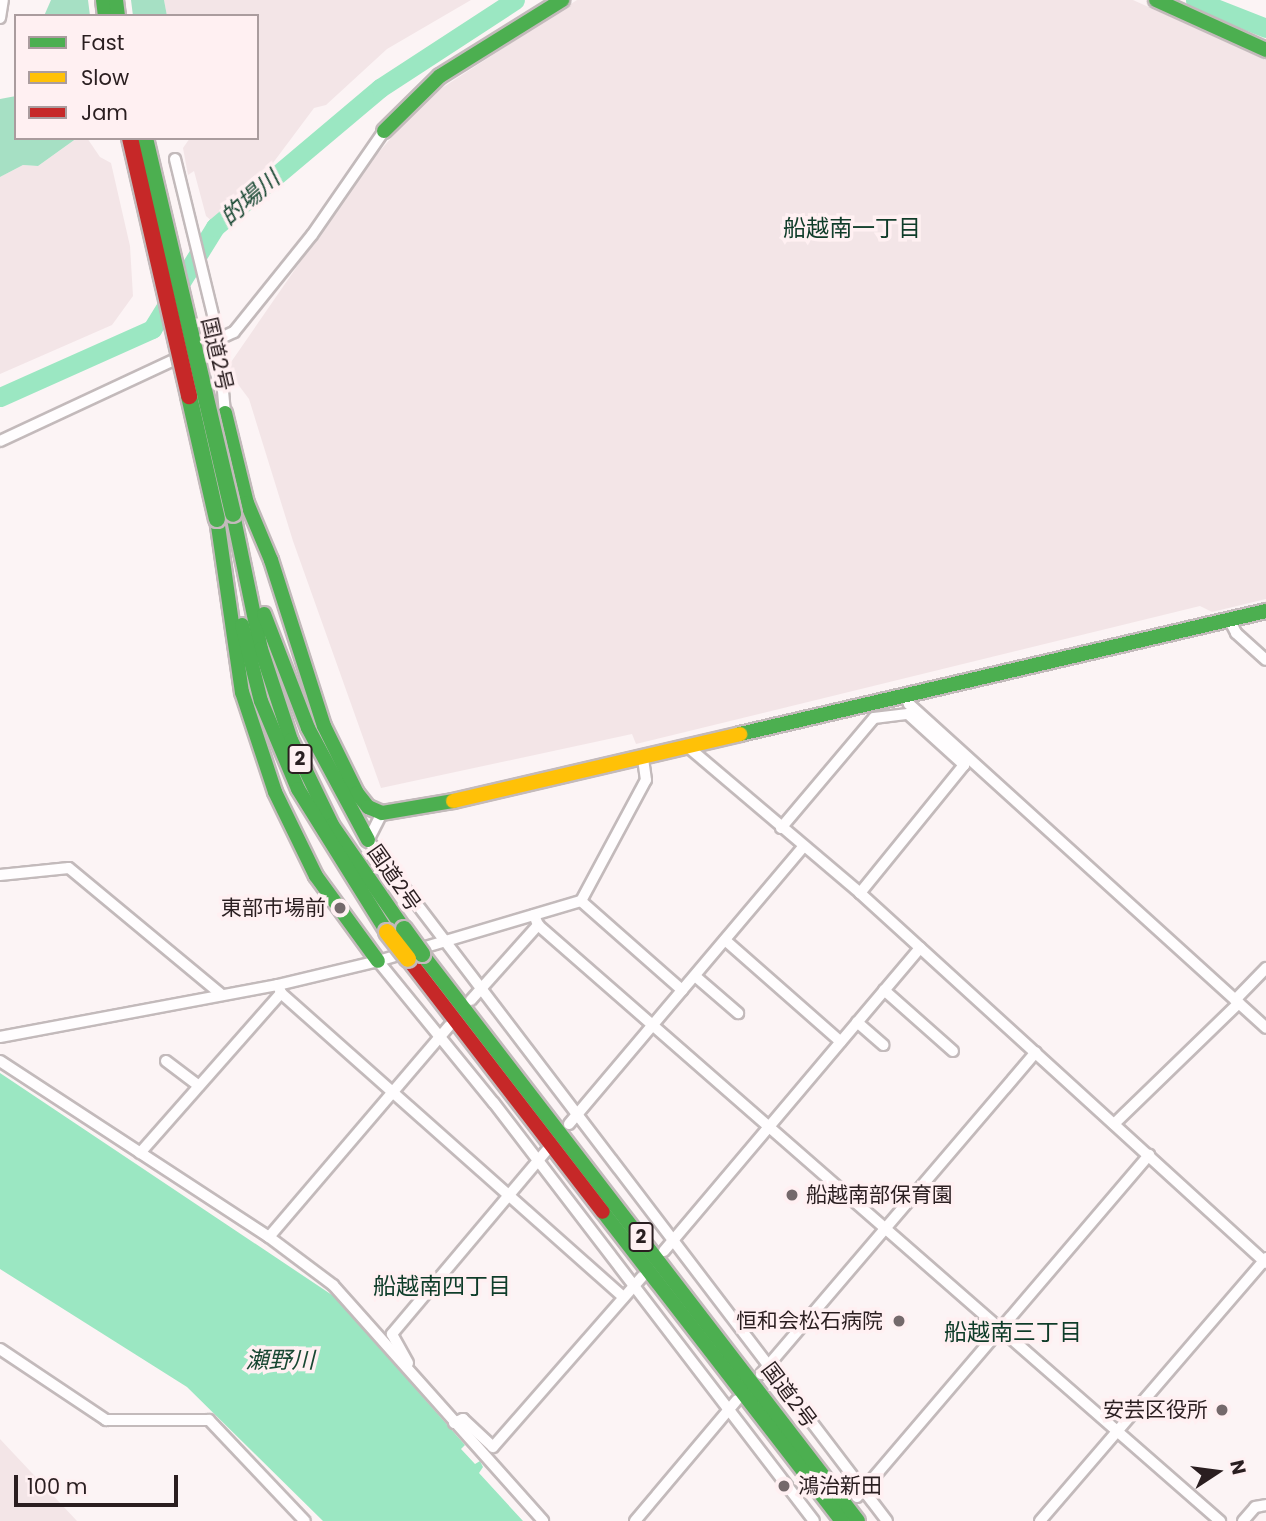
<!DOCTYPE html>
<meta charset="utf-8">
<style>
body{margin:0}
#map{position:relative;width:1266px;height:1521px;overflow:hidden;background:#fcf4f5;font-family:Poppins,"Noto Sans JP",sans-serif}
div>[style]{position:absolute}
.built>*{inset:0;background:#f3e5e7}
.forest>*{inset:0;background:#a6e0c4}
.water>*{inset:0;background:#9be7c2}
.river>*{height:19px;margin:-9.5px;padding:0 9.5px;transform-origin:9.5px;border-radius:9.5px;background:#9be7c2}
.roads{filter:drop-shadow(2px 0 #c3babb) drop-shadow(-2px 0 #c3babb) drop-shadow(0 2px #c3babb) drop-shadow(0 -2px #c3babb)}
.street>*{height:10px;margin:-5px;padding:0 5px;transform-origin:5px;border-radius:5px;background:#fffdfe}
.fast>*{height:14px;margin:-7px;padding:0 7px;transform-origin:7px;border-radius:7px;background:#4caf50}
.slow>*{height:14px;margin:-7px;padding:0 7px;transform-origin:7px;border-radius:7px;background:#ffc107}
.jam>*{height:14px;margin:-7px;padding:0 7px;transform-origin:7px;border-radius:7px;background:#c62828}
.bridges{filter:drop-shadow(2px 0 #c3babb) drop-shadow(-2px 0 #c3babb) drop-shadow(0 2px #c3babb) drop-shadow(0 -2px #c3babb)}
.fast-bridge>*{height:16px;margin:-8px;padding:0 8px;transform-origin:8px;border-radius:8px;background:#4caf50}
.slow-bridge>*{height:16px;margin:-8px;padding:0 8px;transform-origin:8px;border-radius:8px;background:#ffc107}
.jam-bridge>*{height:16px;margin:-8px;padding:0 8px;transform-origin:8px;border-radius:8px;background:#c62828}
.dots>*{width:19px;height:19px;translate:-50% -50%;box-sizing:border-box;border:4px solid #fff0f2;border-radius:50%}
span{translate:-50% -50%;white-space:nowrap;text-align:center;line-height:1.15;-webkit-text-stroke:7px #fff0f2;paint-order:stroke}
.shield-label span{padding:2px 5px;background:#fff0f2;border:2px solid;border-radius:5px;-webkit-text-stroke-width:0}
.shield-label{font-size:19px;color:#2a1e20;font-weight:700}
.street-label{font-size:21px;color:#2a1e20}
.poi-label{font-size:21px;color:#2a1e20}
.right{translate:-100% -50%;text-align:right}
.left{translate:0 -50%;text-align:left}
.water-label{font-size:23px;color:#184732;font-style:italic}
.neighbourhood-label{font-size:23px;color:#0f3c29}
.legend{position:absolute;left:14px;top:14px;width:245px;height:126px;box-sizing:border-box;background:#fff0f2;border:2px solid #aa9c9e;margin:0;padding:9px 12px;list-style:none;font-size:21px;color:#2a1e20}
.legend li{display:flex;align-items:center;gap:14px;height:35px}
.legend b{width:35px;border:2px solid #aa9c9e}
.north{position:absolute;left:1182px;top:1437px;width:70px;height:70px;-webkit-text-stroke:5px #fff0f2;paint-order:stroke;rotate:77deg;font-size:19px;font-weight:700;line-height:28px;text-align:center;color:#2a1e20}
.north::after{content:'';display:block;margin:auto;width:24px;height:32px;background:#2a1e20;clip-path:polygon(50% 0,100% 100%,50% 72%,0 100%)}
.scale{position:absolute;left:14px;top:1475px;width:164px;height:32px;box-sizing:border-box;border:4px solid #2a1e20;border-top:0;padding-left:9px;font-size:21px;line-height:24px;white-space:nowrap;color:#2a1e20;-webkit-text-stroke:5px #fff0f2;paint-order:stroke}
</style>
<div id="map">
<div class="built">
<i style="clip-path:polygon(164px 0,471px 0,387px 49px,326px 105px,314px 108px,261px 179px,223px 221px,214px 223px,206px 216px,194px 171px,188px 175px,183px 148px,190px 138px,257px 138px,257px 16px,167px 16px)"></i>
<i style="clip-path:polygon(577px 0,1133px 0,1266px 60px,1266px 599px,1212px 612px,1200px 606px,636px 744px,632px 734px,381px 788px,293px 541px,249px 399px,231px 375px,229px 365px,365px 168px,425px 99px)"></i>
<i style="clip-path:polygon(77px 138px,87px 138px,100px 157px,111px 163px,130px 246px,133px 296px,112px 325px,0 374px,0 177px,23px 165px,38px 166px)"></i>
<i style="clip-path:polygon(0 1439px,77px 1521px,0 1521px)"></i>
</div>
<div class="forest">
<i style="clip-path:polygon(51px 0,88px 0,90px 16px,44px 16px)"></i>
<i style="clip-path:polygon(131px 0,164px 0,167px 16px,133px 16px)"></i>
<i style="clip-path:polygon(16px 96px,16px 138px,77px 138px,38px 166px,23px 165px,0 177px,0 99px)"></i>
</div>
<div class="water">
<i style="clip-path:polygon(0 1073px,335px 1297px,465px 1445px,461px 1449px,475px 1464px,480px 1461px,483px 1467px,479px 1473px,523px 1521px,323px 1521px,187px 1387px,0 1269px)"></i>
</div>
<div class="river">
<i style="left:1195px;top:0;width:76px;rotate:21.5deg"></i>
<i style="left:0;top:397px;width:167px;rotate:-24.1deg"></i>
<i style="left:152px;top:329px;width:120px;rotate:-58.3deg"></i>
<i style="left:215px;top:227px;width:216px;rotate:-40.1deg"></i>
<i style="left:380px;top:88px;width:161px;rotate:-33.1deg"></i>
</div>
<div class="roads">
<div class="street">
<i style="left:0;top:18px;width:18px;rotate:-81deg"></i>
<i style="left:175px;top:159px;width:182px;rotate:76.3deg"></i>
<i style="left:218px;top:336px;width:77px;rotate:84.8deg"></i>
<i style="left:0;top:441px;width:258px;rotate:-25deg"></i>
<i style="left:234px;top:332px;width:124px;rotate:-51.2deg"></i>
<i style="left:312px;top:235px;width:126px;rotate:-55.3deg"></i>
<i style="left:1229px;top:619px;width:16px;rotate:63deg"></i>
<i style="left:1236px;top:633px;width:40px;rotate:42deg"></i>
<i style="left:905px;top:695px;width:10px;rotate:66deg"></i>
<i style="left:909px;top:704px;width:482px;rotate:42.2deg"></i>
<i style="left:688px;top:747px;width:226px;rotate:40.3deg"></i>
<i style="left:860px;top:893px;width:549px;rotate:42.34deg"></i>
<i style="left:382px;top:813px;width:30px;rotate:117deg"></i>
<i style="left:368px;top:840px;width:856px;rotate:52.69deg"></i>
<i style="left:781px;top:828px;width:144px;rotate:-49.8deg"></i>
<i style="left:874px;top:718px;width:34px;rotate:-7deg"></i>
<i style="left:908px;top:714px;width:76px;rotate:42.3deg"></i>
<i style="left:964px;top:765px;width:165px;rotate:129.1deg"></i>
<i style="left:0;top:875px;width:69px;rotate:-5.8deg"></i>
<i style="left:69px;top:868px;width:199px;rotate:39.7deg"></i>
<i style="left:581px;top:901px;width:135px;rotate:41.4deg"></i>
<i style="left:534px;top:915px;width:11px;rotate:68deg"></i>
<i style="left:538px;top:925px;width:906px;rotate:41.15deg"></i>
<i style="left:725px;top:940px;width:154px;rotate:41.3deg"></i>
<i style="left:378px;top:961px;width:183px;rotate:50.8deg"></i>
<i style="left:494px;top:1103px;width:526px;rotate:52.56deg"></i>
<i style="left:695px;top:976px;width:57px;rotate:40.7deg"></i>
<i style="left:278px;top:985px;width:9px;rotate:69deg"></i>
<i style="left:281px;top:993px;width:458px;rotate:41.6deg"></i>
<i style="left:884px;top:990px;width:92px;rotate:41.5deg"></i>
<i style="left:471px;top:1000px;width:101px;rotate:-48.2deg"></i>
<i style="left:1235px;top:1000px;width:45px;rotate:-45.9deg"></i>
<i style="left:857px;top:1022px;width:35px;rotate:41deg"></i>
<i style="left:0;top:1037px;width:283px;rotate:-10.6deg"></i>
<i style="left:278px;top:985px;width:103px;rotate:-13.5deg"></i>
<i style="left:378px;top:961px;width:212px;rotate:-16.5deg"></i>
<i style="left:581px;top:901px;width:137px;rotate:-61.8deg"></i>
<i style="left:646px;top:780px;width:22px;rotate:-98deg"></i>
<i style="left:0;top:1061px;width:321px;rotate:33.2deg"></i>
<i style="left:269px;top:1237px;width:80px;rotate:36.9deg"></i>
<i style="left:333px;top:1285px;width:316px;rotate:48.3deg"></i>
<i style="left:166px;top:1061px;width:41px;rotate:37.1deg"></i>
<i style="left:569px;top:1124px;width:363px;rotate:-49.8deg"></i>
<i style="left:1114px;top:1124px;width:174px;rotate:-44.1deg"></i>
<i style="left:140px;top:1153px;width:213px;rotate:-48.6deg"></i>
<i style="left:269px;top:1237px;width:277px;rotate:-49.5deg"></i>
<i style="left:664px;top:1251px;width:397px;rotate:-49.8deg"></i>
<i style="left:0;top:1349px;width:128px;rotate:33.8deg"></i>
<i style="left:106px;top:1420px;width:103px"></i>
<i style="left:209px;top:1420px;width:139px;rotate:46.5deg"></i>
<i style="left:408px;top:1363px;width:33px;rotate:-119deg"></i>
<i style="left:392px;top:1334px;width:239px;rotate:-49.9deg"></i>
<i style="left:761px;top:1374px;width:423px;rotate:-49.5deg"></i>
<i style="left:454px;top:1423px;width:10px;rotate:-24deg"></i>
<i style="left:463px;top:1419px;width:41px;rotate:43deg"></i>
<i style="left:493px;top:1447px;width:226px;rotate:-48.8deg"></i>
<i style="left:857px;top:1497px;width:450px;rotate:-49.5deg"></i>
<i style="left:635px;top:1521px;width:158px;rotate:-49.9deg"></i>
<i style="left:1040px;top:1521px;width:347px;rotate:-49.3deg"></i>
<i style="left:1243px;top:1521px;width:18px;rotate:-49deg"></i>
<i style="left:1255px;top:1507px;width:11px;rotate:-10deg"></i>
</div>
<div class="fast">
<i style="left:103px;top:0;width:16px;rotate:83deg"></i>
<i style="left:116px;top:0;width:16px;rotate:83deg"></i>
<i style="left:1156px;top:0;width:121px;rotate:24.4deg"></i>
<i style="left:384px;top:131px;width:78px;rotate:-44.5deg"></i>
<i style="left:440px;top:76px;width:144px;rotate:-31.9deg"></i>
<i style="left:225px;top:413px;width:93px;rotate:76.3deg"></i>
<i style="left:247px;top:503px;width:62px;rotate:67.2deg"></i>
<i style="left:271px;top:560px;width:174px;rotate:72.3deg"></i>
<i style="left:324px;top:726px;width:75px;rotate:63.8deg"></i>
<i style="left:357px;top:793px;width:18px;rotate:52deg"></i>
<i style="left:368px;top:807px;width:15px;rotate:23deg"></i>
<i style="left:382px;top:813px;width:72px;rotate:-9.6deg"></i>
<i style="left:233px;top:514px;width:138px;rotate:78.3deg"></i>
<i style="left:261px;top:649px;width:96px;rotate:71.8deg"></i>
<i style="left:291px;top:740px;width:94px;rotate:64.2deg"></i>
<i style="left:332px;top:825px;width:126px;rotate:55.3deg"></i>
<i style="left:217px;top:519px;width:175px;rotate:81.8deg"></i>
<i style="left:242px;top:692px;width:105px;rotate:71.7deg"></i>
<i style="left:275px;top:792px;width:93px;rotate:64deg"></i>
<i style="left:316px;top:876px;width:105px;rotate:53.9deg"></i>
<i style="left:264px;top:614px;width:122px;rotate:68.9deg"></i>
<i style="left:308px;top:728px;width:127px;rotate:61.8deg"></i>
<i style="left:242px;top:625px;width:78px;rotate:76deg"></i>
<i style="left:261px;top:701px;width:95px;rotate:67.2deg"></i>
<i style="left:298px;top:789px;width:168px;rotate:58.1deg"></i>
<i style="left:740px;top:734px;width:540px;rotate:-13.16deg"></i>
<i style="left:422px;top:954px;width:715px;rotate:52.44deg"></i>
<i style="left:603px;top:1212px;width:391px;rotate:52.3deg"></i>
</div>
<div class="slow">
<i style="left:453px;top:801px;width:295px;rotate:-13.1deg"></i>
</div>
<div class="jam">
<i style="left:408px;top:959px;width:319px;rotate:52.4deg"></i>
</div>
</div>
<div class="bridges">
<div class="fast-bridge">
<i style="left:145px;top:138px;width:386px;rotate:76.8deg"></i>
<i style="left:189px;top:396px;width:126px;rotate:77.2deg"></i>
<i style="left:404px;top:929px;width:31px;rotate:54deg"></i>
</div>
<div class="slow-bridge">
<i style="left:387px;top:932px;width:34px;rotate:52deg"></i>
</div>
<div class="jam-bridge">
<i style="left:130px;top:138px;width:265px;rotate:77.1deg"></i>
</div>
</div>
<div class="dots">
<i style="left:340px;top:908px;background:#74696b"></i>
<i style="left:792px;top:1195px;background:#74696b"></i>
<i style="left:899px;top:1321px;background:#74696b"></i>
<i style="left:1222px;top:1410px;background:#74696b"></i>
<i style="left:784px;top:1486px;background:#74696b"></i>
</div>
<div class="shield-label">
<span style="left:300px;top:759px">2</span>
<span style="left:641px;top:1237px">2</span>
</div>
<div class="street-label">
<span style="left:217px;top:354px;rotate:77deg">国道2号</span>
<span style="left:394px;top:878px;rotate:55deg">国道2号</span>
<span style="left:789px;top:1395px;rotate:53deg">国道2号</span>
</div>
<div class="poi-label">
<span class="right" style="left:326px;top:908px">東部市場前</span>
<span class="left" style="left:806px;top:1195px">船越南部保育園</span>
<span class="right" style="left:883px;top:1321px">恒和会松石病院</span>
<span class="right" style="left:1208px;top:1410px">安芸区役所</span>
<span class="left" style="left:798px;top:1486px">鴻治新田</span>
</div>
<div class="water-label">
<span style="left:250px;top:198px;rotate:-41deg">的場川</span>
<span style="left:280px;top:1360px">瀬野川</span>
</div>
<div class="neighbourhood-label">
<span style="left:852px;top:228px">船越南一丁目</span>
<span style="left:442px;top:1286px">船越南四丁目</span>
<span style="left:1013px;top:1332px">船越南三丁目</span>
</div>
<ul class="legend">
<li><b style="height:9px;background:#4caf50"></b>Fast</li>
<li><b style="height:9px;background:#ffc107"></b>Slow</li>
<li><b style="height:9px;background:#c62828"></b>Jam</li>
</ul>
<div class="north">N</div>
<div class="scale">100 m</div>
</div>
